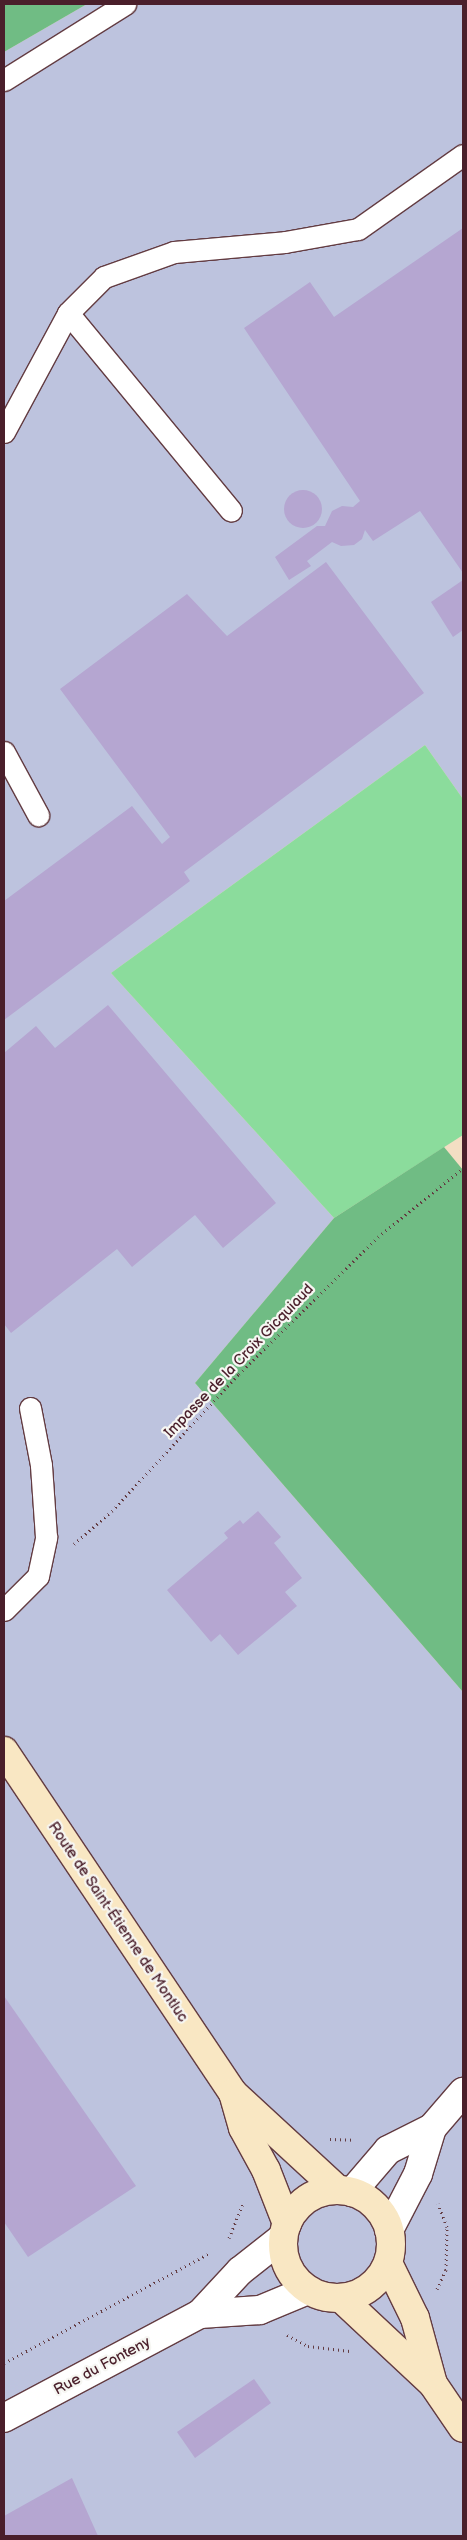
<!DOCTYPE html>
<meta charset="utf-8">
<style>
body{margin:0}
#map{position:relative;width:467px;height:2540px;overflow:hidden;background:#f3dec3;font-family:"Balsamiq Sans",sans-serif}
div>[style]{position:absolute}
.industrial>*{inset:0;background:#bdc3de}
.green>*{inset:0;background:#8bdc9c}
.forest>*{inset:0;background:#70bc84}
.building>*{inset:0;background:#b5a6d1}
.round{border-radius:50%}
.path>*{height:3px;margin-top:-1.5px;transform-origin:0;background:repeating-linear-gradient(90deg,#633c42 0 1px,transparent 0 5px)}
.roads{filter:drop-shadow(1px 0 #633c42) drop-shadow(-1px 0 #633c42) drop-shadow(0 1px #633c42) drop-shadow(0 -1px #633c42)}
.service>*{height:21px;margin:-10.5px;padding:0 10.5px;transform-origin:10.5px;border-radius:10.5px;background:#fff}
.minor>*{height:28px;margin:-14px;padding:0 14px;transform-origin:14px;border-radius:14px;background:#fff}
.tertiary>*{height:28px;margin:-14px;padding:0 14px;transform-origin:14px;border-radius:14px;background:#fff}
.secondary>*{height:28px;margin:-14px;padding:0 14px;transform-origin:14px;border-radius:14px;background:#f9e7c3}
.secondary>.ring{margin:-14px;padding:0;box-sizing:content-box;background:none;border:28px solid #f9e7c3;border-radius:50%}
span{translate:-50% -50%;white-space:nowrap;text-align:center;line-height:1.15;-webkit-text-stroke:4.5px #f6f6f2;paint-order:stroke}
.street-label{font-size:15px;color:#4a1f2b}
.frame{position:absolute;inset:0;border:5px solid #4a1f2b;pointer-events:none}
</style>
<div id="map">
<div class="industrial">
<i style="clip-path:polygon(87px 4px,463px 4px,463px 799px,425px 745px,111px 973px,334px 1218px,195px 1383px,463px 1692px,463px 2536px,4px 2536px,4px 52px)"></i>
</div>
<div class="green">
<i style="clip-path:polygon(425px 745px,463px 799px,463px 1135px,334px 1218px,111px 973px)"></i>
</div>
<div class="forest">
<i style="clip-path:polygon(4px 4px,87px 4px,4px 52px)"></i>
<i style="clip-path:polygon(444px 1147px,463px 1170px,463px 1692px,195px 1383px,334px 1218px)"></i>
</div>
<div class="building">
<i style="clip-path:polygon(463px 228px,463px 573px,420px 511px,373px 541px,365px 530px,362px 539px,354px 545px,341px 546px,332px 542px,307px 561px,311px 566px,289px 580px,275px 557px,317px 526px,325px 526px,332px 511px,342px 506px,353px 507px,360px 501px,244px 328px,310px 282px,334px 317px)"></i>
<i class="round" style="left:284px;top:490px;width:38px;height:38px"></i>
<i style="clip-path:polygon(326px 562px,424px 693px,184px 872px,190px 881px,4px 1020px,4px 901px,132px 806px,162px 844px,170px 837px,60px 689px,187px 594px,227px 636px)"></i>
<i style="clip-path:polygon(463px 580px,463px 630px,453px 637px,431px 602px)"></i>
<i style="clip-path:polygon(108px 1005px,276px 1203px,223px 1248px,195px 1215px,132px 1267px,117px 1249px,11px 1333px,4px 1324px,4px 1053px,36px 1026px,55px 1048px)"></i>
<i style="clip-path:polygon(258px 1511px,281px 1537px,274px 1543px,302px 1578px,285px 1592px,297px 1606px,238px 1655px,220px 1634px,211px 1642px,167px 1590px,228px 1538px,224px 1533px,240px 1520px,243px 1524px)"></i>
<i style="clip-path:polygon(4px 1996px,136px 2186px,28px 2257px,4px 2222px)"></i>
<i style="clip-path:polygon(254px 2379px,271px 2403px,195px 2458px,177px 2432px)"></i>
<i style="clip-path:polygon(72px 2478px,98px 2536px,4px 2536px,4px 2516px)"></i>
</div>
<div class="path">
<i style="left:74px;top:1544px;width:50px;rotate:-41deg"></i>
<i style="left:112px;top:1511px;width:187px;rotate:-47.2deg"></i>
<i style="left:239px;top:1374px;width:195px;rotate:-44.6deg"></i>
<i style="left:378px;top:1237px;width:109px;rotate:-39.1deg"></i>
<i style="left:330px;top:2139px;width:24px;rotate:2deg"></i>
<i style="left:229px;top:2238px;width:37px;rotate:-68deg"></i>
<i style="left:437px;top:2289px;width:21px;rotate:-65deg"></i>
<i style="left:446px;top:2270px;width:43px;rotate:-88.7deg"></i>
<i style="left:447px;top:2227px;width:25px;rotate:-111deg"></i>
<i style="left:287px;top:2335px;width:24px;rotate:28deg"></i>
<i style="left:308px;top:2346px;width:42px;rotate:6.8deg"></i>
<i style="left:4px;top:2363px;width:234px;rotate:-28.1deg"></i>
</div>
<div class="roads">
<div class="service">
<i style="left:4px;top:80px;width:143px;rotate:-32.1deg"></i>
<i style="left:68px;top:313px;width:256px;rotate:50.5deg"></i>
<i style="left:4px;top:432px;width:135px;rotate:-61.7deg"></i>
<i style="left:68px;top:313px;width:51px;rotate:-45deg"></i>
<i style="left:104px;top:277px;width:74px;rotate:-19.7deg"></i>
<i style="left:174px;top:252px;width:111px;rotate:-5.1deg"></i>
<i style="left:285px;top:242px;width:74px;rotate:-10.1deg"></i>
<i style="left:358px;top:229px;width:128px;rotate:-35.2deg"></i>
<i style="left:4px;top:752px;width:72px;rotate:61.6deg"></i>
<i style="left:4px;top:1610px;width:48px;rotate:-45deg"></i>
<i style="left:38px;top:1576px;width:40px;rotate:-78deg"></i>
<i style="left:46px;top:1537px;width:72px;rotate:-94deg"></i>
<i style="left:41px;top:1465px;width:58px;rotate:-100.9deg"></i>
</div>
<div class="minor">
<i style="left:352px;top:2192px;width:55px;rotate:-49.4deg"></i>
<i style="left:388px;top:2150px;width:49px;rotate:-26.6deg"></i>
<i style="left:432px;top:2128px;width:48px;rotate:-49.3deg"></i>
<i style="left:389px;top:2230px;width:63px;rotate:-62.6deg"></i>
<i style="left:418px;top:2174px;width:48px;rotate:-73.1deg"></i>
</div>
<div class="tertiary">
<i style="left:200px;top:2314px;width:59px;rotate:-47.1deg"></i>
<i style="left:240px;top:2271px;width:55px;rotate:-38.3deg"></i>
<i style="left:4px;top:2418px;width:222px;rotate:-28deg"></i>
<i style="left:200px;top:2314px;width:60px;rotate:-3.8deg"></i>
<i style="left:260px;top:2310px;width:52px;rotate:-22.6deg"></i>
</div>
<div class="secondary">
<i style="left:4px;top:1751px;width:412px;rotate:56.2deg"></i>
<i style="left:233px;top:2093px;width:143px;rotate:42.7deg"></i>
<i style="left:233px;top:2093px;width:36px;rotate:74deg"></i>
<i style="left:243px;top:2128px;width:48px;rotate:61.3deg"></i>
<i style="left:266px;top:2170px;width:58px;rotate:68.7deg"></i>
<i class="ring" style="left:283px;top:2190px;width:80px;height:80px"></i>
<i style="left:388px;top:2263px;width:61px;rotate:63.9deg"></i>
<i style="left:415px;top:2318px;width:68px;rotate:74.7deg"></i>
<i style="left:341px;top:2298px;width:126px;rotate:43.1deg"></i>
<i style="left:433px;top:2384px;width:53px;rotate:55.7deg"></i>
</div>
</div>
<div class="street-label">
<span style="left:239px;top:1361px;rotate:-46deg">Impasse de la Croix Gicquiaud</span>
<span style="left:118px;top:1922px;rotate:56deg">Route de Saint-Étienne de Montluc</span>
<span style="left:102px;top:2366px;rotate:-28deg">Rue du Fonteny</span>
</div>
<div class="frame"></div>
</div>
